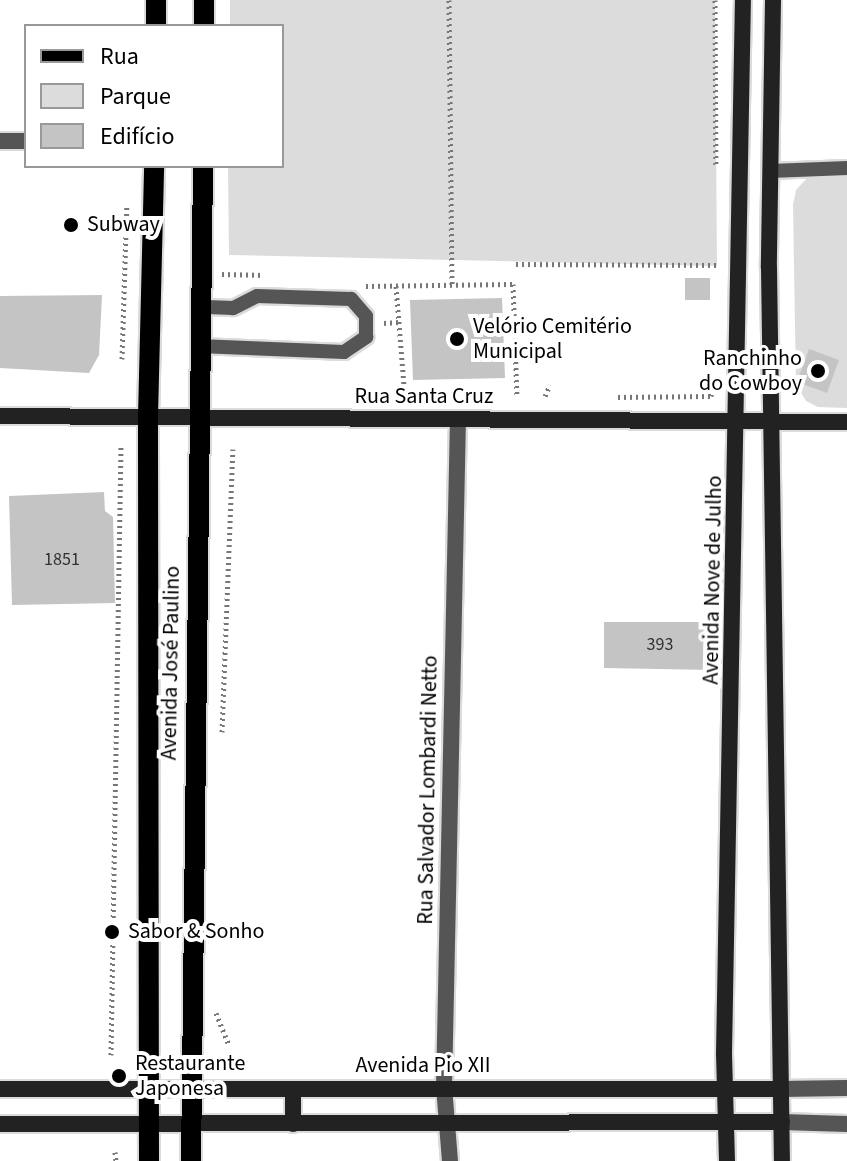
<!DOCTYPE html>
<meta charset="utf-8">
<style>
body{margin:0}
#map{position:relative;width:847px;height:1161px;overflow:hidden;background:#fff;font-family:"Source Sans 3",sans-serif}
div>[style]{position:absolute}
.green>*{inset:0;background:#dcdcdc}
.building>*{inset:0;background:#c4c4c4}
.path>*{height:5px;margin-top:-2.5px;transform-origin:0;background:repeating-linear-gradient(90deg,#777 0 2px,transparent 0 6px)}
.roads{filter:drop-shadow(2px 0 #dbdbdb) drop-shadow(-2px 0 #dbdbdb) drop-shadow(0 2px #dbdbdb) drop-shadow(0 -2px #dbdbdb)}
.lane>*{height:14px;margin:-7px;padding:0 7px;transform-origin:7px;border-radius:7px;background:#555}
.street>*{height:16px;margin:-8px;padding:0 8px;transform-origin:8px;border-radius:8px;background:#555}
.secondary>*{height:16px;margin:-8px;padding:0 8px;transform-origin:8px;border-radius:8px;background:#222}
.primary>*{height:20px;margin:-10px;padding:0 10px;transform-origin:10px;border-radius:10px;background:#000}
.dots>*{width:22px;height:22px;translate:-50% -50%;box-sizing:border-box;border:4px solid #fff;border-radius:50%}
span{translate:-50% -50%;white-space:nowrap;text-align:center;line-height:1.15;-webkit-text-stroke:8px #fff;paint-order:stroke}
.number-label{font-size:18px;color:#313131}
.number-label span{-webkit-text-stroke-width:0}
.poi-label{font-size:22px;color:#000}
.left{translate:0 -50%;text-align:left}
.right{translate:-100% -50%;text-align:right}
.street-label{font-size:22px;color:#000}
.legend{position:absolute;left:24px;top:24px;width:260px;height:144px;box-sizing:border-box;background:#fff;border:2px solid #999;margin:0;padding:10px 14px;list-style:none;font-size:24px;color:#000}
.legend li{display:flex;align-items:center;gap:16px;height:40px}
.legend b{width:40px;border:2px solid #999}
</style>
<div id="map">
<div class="green">
<i style="clip-path:polygon(230px 0,715px 0,717px 266px,229px 255px,228px 166px,282px 166px,282px 26px,230px 26px)"></i>
<i style="clip-path:polygon(809px 176px,847px 176px,847px 408px,818px 407px,806px 401px,796px 384px,793px 205px,796px 190px)"></i>
</div>
<div class="building">
<i style="clip-path:polygon(685px 278px,710px 278px,710px 300px,685px 300px)"></i>
<i style="clip-path:polygon(102px 295px,99px 355px,89px 373px,0 368px,0 296px)"></i>
<i style="clip-path:polygon(502px 298px,505px 378px,413px 380px,410px 300px)"></i>
<i style="clip-path:polygon(809px 349px,839px 360px,827px 393px,797px 382px)"></i>
<i style="clip-path:polygon(104px 492px,105px 511px,113px 517px,115px 603px,12px 605px,9px 496px)"></i>
<i style="clip-path:polygon(604px 622px,716px 622px,714px 670px,604px 668px)"></i>
</div>
<div class="path">
<i style="left:449px;top:0;width:285px;rotate:89.4deg"></i>
<i style="left:715px;top:0;width:167px;rotate:89.7deg"></i>
<i style="left:516px;top:264px;width:201px;rotate:0.3deg"></i>
<i style="left:222px;top:274px;width:41px;rotate:1.4deg"></i>
<i style="left:366px;top:286px;width:147px;rotate:-0.8deg"></i>
<i style="left:513px;top:284px;width:113px;rotate:88deg"></i>
<i style="left:396px;top:286px;width:111px;rotate:85.4deg"></i>
<i style="left:384px;top:323px;width:15px;rotate:-4deg"></i>
<i style="left:122px;top:359px;width:155px;rotate:-88.2deg"></i>
<i style="left:545px;top:396px;width:12px;rotate:-66deg"></i>
<i style="left:618px;top:397px;width:93px;rotate:-0.6deg"></i>
<i style="left:711px;top:396px;width:12px;rotate:-81deg"></i>
<i style="left:222px;top:732px;width:283px;rotate:-87.8deg"></i>
<i style="left:216px;top:1013px;width:35px;rotate:68deg"></i>
<i style="left:111px;top:1055px;width:608px;rotate:-89.06deg"></i>
<i style="left:115px;top:1152px;width:9px;rotate:84deg"></i>
</div>
<div class="roads">
<div class="lane">
<i style="left:771px;top:171px;width:76px;rotate:-2.3deg"></i>
<i style="left:199px;top:346px;width:145px;rotate:2.4deg"></i>
<i style="left:344px;top:352px;width:27px;rotate:-34deg"></i>
<i style="left:366px;top:337px;width:21px;rotate:-90deg"></i>
<i style="left:366px;top:316px;width:23px;rotate:-131deg"></i>
<i style="left:351px;top:299px;width:94px;rotate:-178.2deg"></i>
<i style="left:257px;top:296px;width:27px;rotate:153deg"></i>
<i style="left:233px;top:308px;width:33px;rotate:-178deg"></i>
</div>
<div class="street">
<i style="left:0;top:141px;width:26px"></i>
<i style="left:780px;top:1089px;width:67px;rotate:-0.9deg"></i>
<i style="left:782px;top:1122px;width:65px;rotate:1.8deg"></i>
<i style="left:450px;top:1161px;width:74px;rotate:-94.6deg"></i>
<i style="left:444px;top:1087px;width:668px;rotate:-88.8deg"></i>
</div>
<div class="secondary">
<i style="left:773px;top:0;width:268px;rotate:90.9deg"></i>
<i style="left:769px;top:268px;width:893px;rotate:89.17deg"></i>
<i style="left:0;top:416px;width:847px;rotate:0.41deg"></i>
<i style="left:0;top:1089px;width:780px"></i>
<i style="left:293px;top:1090px;width:34px;rotate:90deg"></i>
<i style="left:0;top:1124px;width:782px;rotate:-0.15deg"></i>
<i style="left:727px;top:1161px;width:108px;rotate:-91.6deg"></i>
<i style="left:724px;top:1053px;width:1053px;rotate:-88.97deg"></i>
</div>
<div class="primary">
<i style="left:156px;top:26px;width:26px;rotate:-90deg"></i>
<i style="left:204px;top:26px;width:26px;rotate:-90deg"></i>
<i style="left:149px;top:1161px;width:744px;rotate:-90.08deg"></i>
<i style="left:148px;top:417px;width:251px;rotate:-88.6deg"></i>
<i style="left:191px;top:1161px;width:995px;rotate:-89.31deg"></i>
</div>
</div>
<div class="dots">
<i style="left:71px;top:225px;background:#000"></i>
<i style="left:457px;top:339px;background:#000"></i>
<i style="left:818px;top:371px;background:#000"></i>
<i style="left:112px;top:932px;background:#000"></i>
<i style="left:119px;top:1076px;background:#000"></i>
</div>
<div class="number-label">
<span style="left:62px;top:560px">1851</span>
<span style="left:660px;top:645px">393</span>
</div>
<div class="poi-label">
<span class="left" style="left:87px;top:225px">Subway</span>
<span class="left" style="left:473px;top:339px">Velório Cemitério<br>Municipal</span>
<span class="right" style="left:802px;top:371px">Ranchinho<br>do Cowboy</span>
<span class="left" style="left:128px;top:932px">Sabor &amp; Sonho</span>
<span class="left" style="left:135px;top:1076px">Restaurante<br>Japonesa</span>
</div>
<div class="street-label">
<span style="left:424px;top:397px">Rua Santa Cruz</span>
<span style="left:713px;top:580px;rotate:-89deg">Avenida Nove de Julho</span>
<span style="left:171px;top:663px;rotate:-89deg">Avenida José Paulino</span>
<span style="left:428px;top:790px;rotate:-89deg">Rua Salvador Lombardi Netto</span>
<span style="left:423px;top:1066px">Avenida Pio XII</span>
</div>
<ul class="legend">
<li><b style="height:10px;background:#000"></b>Rua</li>
<li><b style="height:22px;background:#dcdcdc"></b>Parque</li>
<li><b style="height:22px;background:#c4c4c4"></b>Edifício</li>
</ul>
</div>
